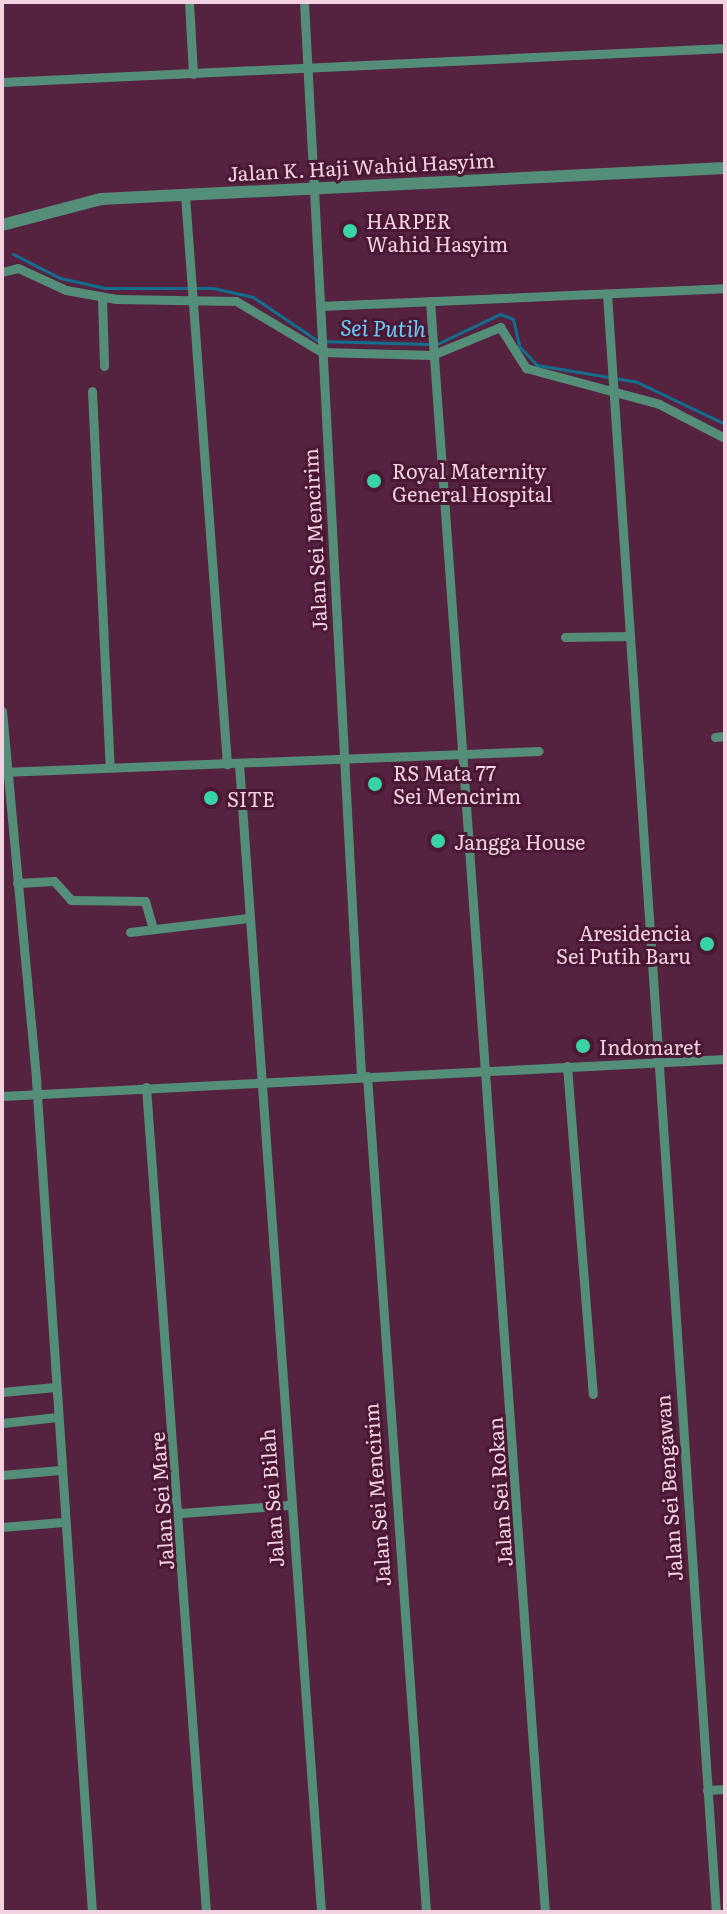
<!DOCTYPE html>
<style>
body{margin:0}
#map{position:relative;width:727px;height:1914px;overflow:hidden;background:#55233f;font-family:Literata,serif}
div>[style]{position:absolute}
.stream>*{height:3px;margin:-1.5px;padding:0 1.5px;transform-origin:1.5px;border-radius:1.5px;background:#126e8e}
.minor>*{height:9px;margin:-4.5px;padding:0 4.5px;transform-origin:4.5px;border-radius:4.5px;background:#548e78}
.tertiary>*{height:12px;margin:-6px;padding:0 6px;transform-origin:6px;border-radius:6px;background:#548e78}
.dots>*{width:22px;height:22px;translate:-50% -50%;box-sizing:border-box;border:4px solid #4a1834;border-radius:50%}
span{translate:-50% -50%;white-space:nowrap;text-align:center;line-height:1.15;-webkit-text-stroke:6px #4a1834;paint-order:stroke}
.street-label{font-size:20px;color:#f2d1e1}
.poi-label{font-size:20px;color:#f2d1e1}
.left{translate:0 -50%;text-align:left}
.right{translate:-100% -50%;text-align:right}
.water-label{font-size:22px;color:#67ccf6;font-style:italic}
.frame{position:absolute;inset:0;border:4px solid #f2d1e1;pointer-events:none}
</style>
<div id="map">
<div class="stream">
<i style="left:13px;top:254px;width:53px;rotate:27.1deg"></i>
<i style="left:60px;top:278px;width:46px;rotate:12.5deg"></i>
<i style="left:105px;top:288px;width:108px"></i>
<i style="left:213px;top:288px;width:41px;rotate:12.7deg"></i>
<i style="left:253px;top:297px;width:78px;rotate:34.1deg"></i>
<i style="left:318px;top:341px;width:111px;rotate:1.5deg"></i>
<i style="left:437px;top:344px;width:70px;rotate:-25.5deg"></i>
<i style="left:500px;top:314px;width:14px;rotate:21deg"></i>
<i style="left:513px;top:319px;width:28px;rotate:77deg"></i>
<i style="left:519px;top:346px;width:26px;rotate:47deg"></i>
<i style="left:537px;top:365px;width:101px;rotate:9.6deg"></i>
<i style="left:637px;top:382px;width:98px;rotate:25.5deg"></i>
</div>
<div class="minor">
<i style="left:189px;top:2px;width:72px;rotate:86.8deg"></i>
<i style="left:304px;top:2px;width:1076px;rotate:86.96deg"></i>
<i style="left:2px;top:82px;width:724px;rotate:-2.69deg"></i>
<i style="left:185px;top:195px;width:571px;rotate:85.78deg"></i>
<i style="left:2px;top:272px;width:16px;rotate:-14deg"></i>
<i style="left:18px;top:268px;width:53px;rotate:24.6deg"></i>
<i style="left:66px;top:290px;width:51px;rotate:10.2deg"></i>
<i style="left:116px;top:299px;width:120px;rotate:1deg"></i>
<i style="left:236px;top:301px;width:100px;rotate:30.7deg"></i>
<i style="left:322px;top:352px;width:110px;rotate:1.6deg"></i>
<i style="left:432px;top:355px;width:74px;rotate:-22.4deg"></i>
<i style="left:500px;top:327px;width:49px;rotate:57.6deg"></i>
<i style="left:526px;top:368px;width:138px;rotate:15.1deg"></i>
<i style="left:659px;top:404px;width:74px;rotate:27.3deg"></i>
<i style="left:607px;top:294px;width:1622px;rotate:86.15deg"></i>
<i style="left:102px;top:297px;width:69px;rotate:88.3deg"></i>
<i style="left:430px;top:301px;width:1615px;rotate:85.92deg"></i>
<i style="left:320px;top:306px;width:405px;rotate:-2.5deg"></i>
<i style="left:92px;top:391px;width:377px;rotate:87.3deg"></i>
<i style="left:565px;top:637px;width:65px;rotate:-0.9deg"></i>
<i style="left:2px;top:711px;width:371px;rotate:84.7deg"></i>
<i style="left:36px;top:1080px;width:834px;rotate:86.15deg"></i>
<i style="left:715px;top:737px;width:10px;rotate:-6deg"></i>
<i style="left:239px;top:764px;width:1151px;rotate:85.91deg"></i>
<i style="left:2px;top:772px;width:537px;rotate:-2.24deg"></i>
<i style="left:17px;top:883px;width:37px;rotate:-3deg"></i>
<i style="left:54px;top:881px;width:25px;rotate:48deg"></i>
<i style="left:71px;top:900px;width:74px;rotate:0.8deg"></i>
<i style="left:145px;top:901px;width:26px;rotate:74deg"></i>
<i style="left:130px;top:932px;width:119px;rotate:-6.8deg"></i>
<i style="left:567px;top:1066px;width:329px;rotate:85.5deg"></i>
<i style="left:367px;top:1076px;width:838px;rotate:85.96deg"></i>
<i style="left:146px;top:1087px;width:827px;rotate:85.84deg"></i>
<i style="left:2px;top:1096px;width:724px;rotate:-2.93deg"></i>
<i style="left:2px;top:1392px;width:53px;rotate:-5.4deg"></i>
<i style="left:2px;top:1423px;width:56px;rotate:-6.1deg"></i>
<i style="left:2px;top:1475px;width:58px;rotate:-4.9deg"></i>
<i style="left:181px;top:1513px;width:108px;rotate:-4.2deg"></i>
<i style="left:2px;top:1527px;width:61px;rotate:-4.7deg"></i>
<i style="left:707px;top:1790px;width:18px;rotate:-3deg"></i>
</div>
<div class="tertiary">
<i style="left:2px;top:225px;width:102px;rotate:-14.7deg"></i>
<i style="left:101px;top:199px;width:625px;rotate:-2.84deg"></i>
</div>
<div class="dots">
<i style="left:350px;top:231px;background:#38d4a6"></i>
<i style="left:374px;top:481px;background:#38d4a6"></i>
<i style="left:375px;top:784px;background:#38d4a6"></i>
<i style="left:211px;top:798px;background:#38d4a6"></i>
<i style="left:438px;top:841px;background:#38d4a6"></i>
<i style="left:707px;top:944px;background:#38d4a6"></i>
<i style="left:583px;top:1046px;background:#38d4a6"></i>
</div>
<div class="street-label">
<span style="left:361px;top:166px;rotate:-3deg">Jalan K. Haji Wahid Hasyim</span>
<span style="left:314px;top:540px;rotate:-93deg">Jalan Sei Mencirim</span>
<span style="left:668px;top:1488px;rotate:-94deg">Jalan Sei Bengawan</span>
<span style="left:499px;top:1492px;rotate:-94deg">Jalan Sei Rokan</span>
<span style="left:376px;top:1495px;rotate:-94deg">Jalan Sei Mencirim</span>
<span style="left:271px;top:1498px;rotate:-94deg">Jalan Sei Bilah</span>
<span style="left:161px;top:1501px;rotate:-94deg">Jalan Sei Mare</span>
</div>
<div class="poi-label">
<span class="left" style="left:366px;top:232px">HARPER<br>Wahid Hasyim</span>
<span class="left" style="left:392px;top:482px">Royal Maternity<br>General Hospital</span>
<span class="left" style="left:393px;top:784px">RS Mata 77<br>Sei Mencirim</span>
<span class="left" style="left:227px;top:798px">SITE</span>
<span class="left" style="left:454px;top:841px">Jangga House</span>
<span class="right" style="left:691px;top:944px">Aresidencia<br>Sei Putih Baru</span>
<span class="left" style="left:599px;top:1046px">Indomaret</span>
</div>
<div class="water-label">
<span style="left:383px;top:327px;rotate:1deg">Sei Putih</span>
</div>
<div class="frame"></div>
</div>
